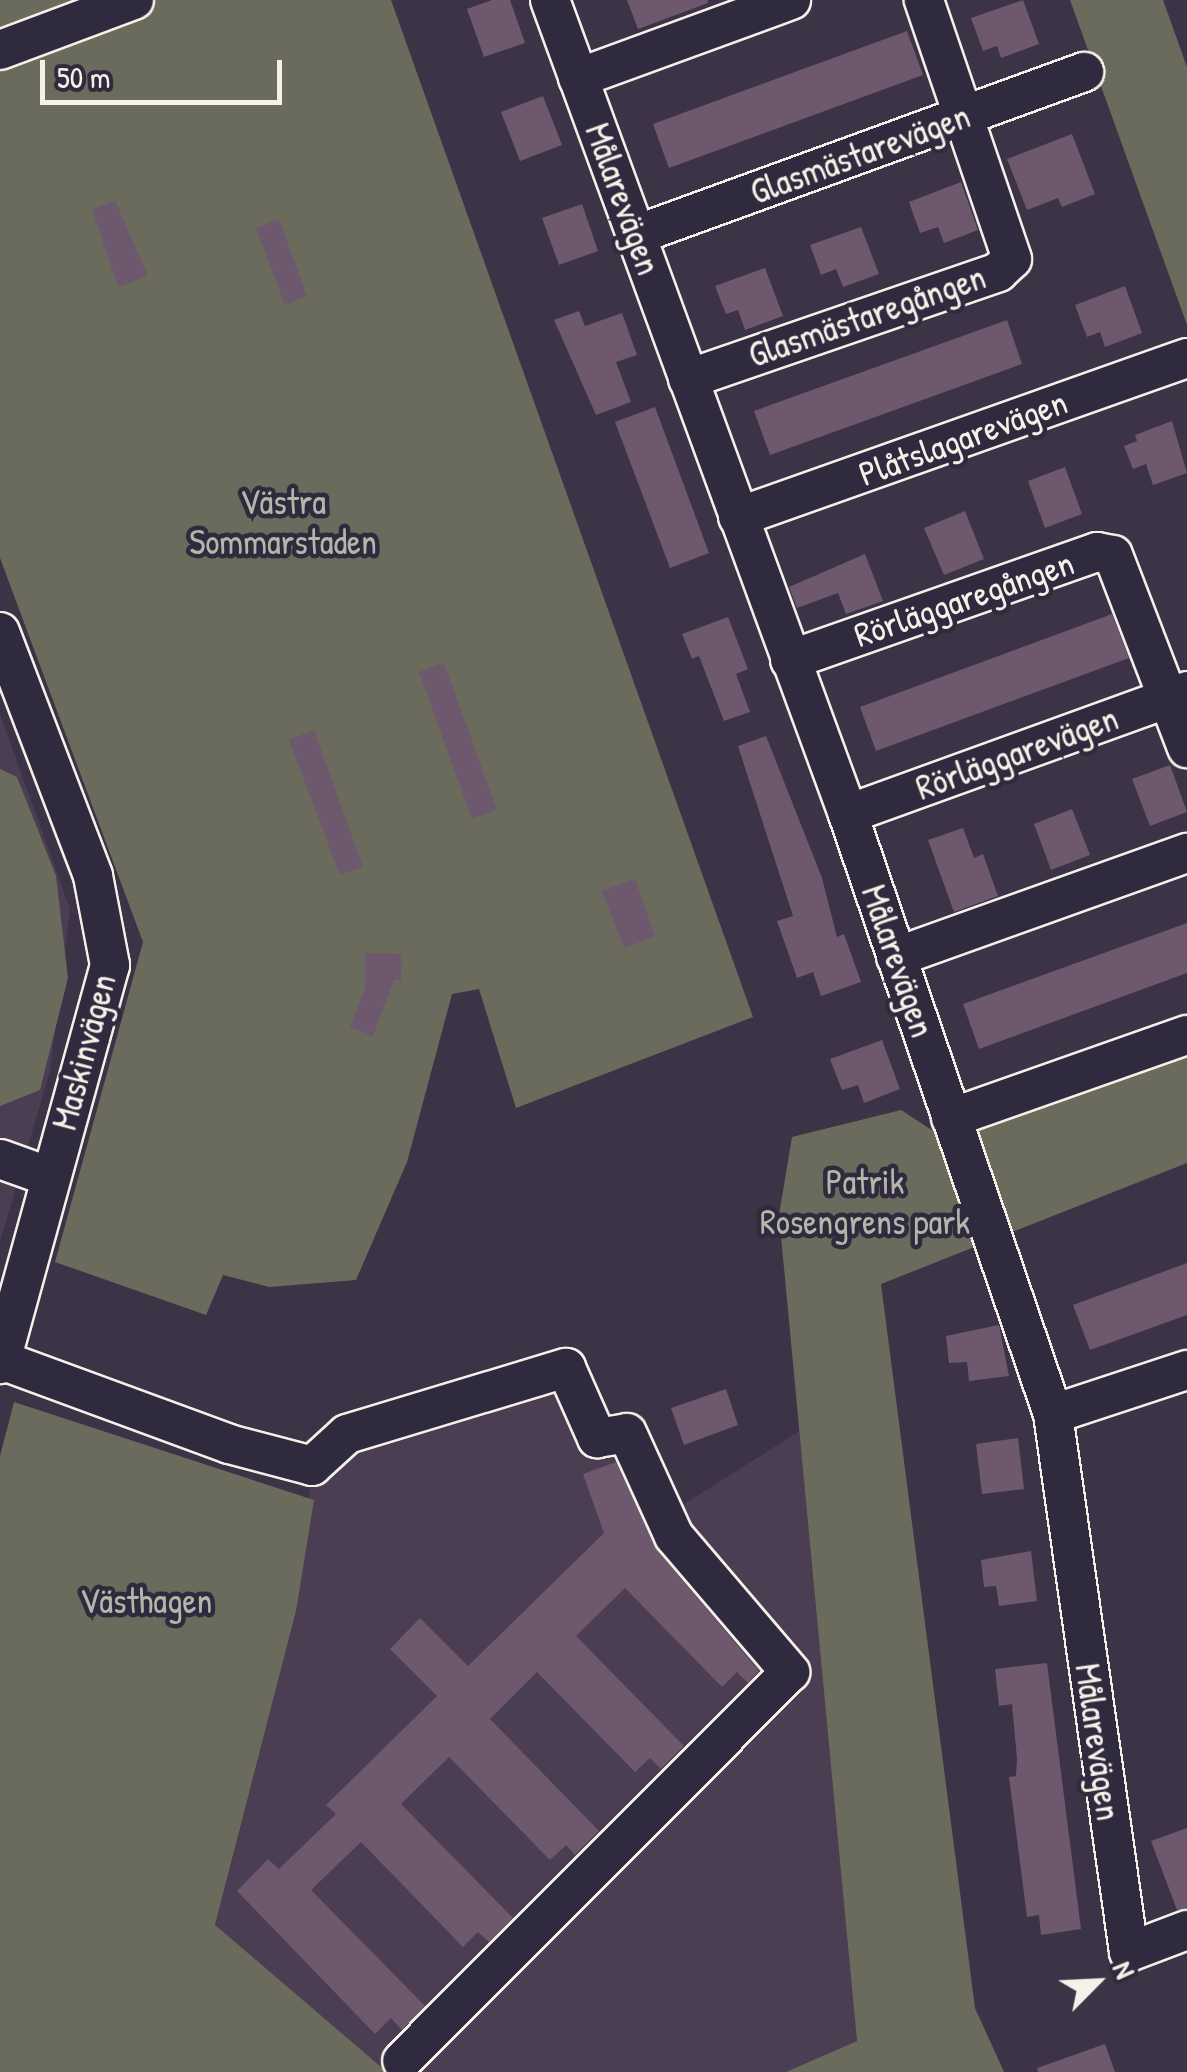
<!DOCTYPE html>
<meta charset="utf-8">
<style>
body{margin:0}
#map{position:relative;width:1187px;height:2072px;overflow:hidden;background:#3c3347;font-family:"Patrick Hand",sans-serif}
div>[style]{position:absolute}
.built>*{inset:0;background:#4b3e52}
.green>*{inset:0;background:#6a6b5c}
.building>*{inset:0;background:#6e586d}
.roads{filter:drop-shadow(2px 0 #f4f1e8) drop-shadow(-2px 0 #f4f1e8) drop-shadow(0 2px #f4f1e8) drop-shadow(0 -2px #f4f1e8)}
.minor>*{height:38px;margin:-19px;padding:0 19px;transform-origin:19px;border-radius:19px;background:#2f2a3d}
span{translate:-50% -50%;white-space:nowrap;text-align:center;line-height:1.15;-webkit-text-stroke:9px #2f2a3d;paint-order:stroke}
.street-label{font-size:35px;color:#f4f1e8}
.park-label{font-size:35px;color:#b6b5a9}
.north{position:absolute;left:1047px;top:1932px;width:100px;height:100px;-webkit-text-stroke:8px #2f2a3d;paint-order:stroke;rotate:66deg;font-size:28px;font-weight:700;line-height:40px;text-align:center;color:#f4f1e8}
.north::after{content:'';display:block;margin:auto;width:35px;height:45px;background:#f4f1e8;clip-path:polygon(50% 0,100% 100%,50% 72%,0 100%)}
.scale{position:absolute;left:40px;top:60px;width:242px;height:45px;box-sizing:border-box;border:5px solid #f4f1e8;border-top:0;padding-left:12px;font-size:30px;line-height:35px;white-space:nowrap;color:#f4f1e8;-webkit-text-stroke:8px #2f2a3d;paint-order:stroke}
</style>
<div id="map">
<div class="built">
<i style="clip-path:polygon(0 714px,70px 909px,50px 1071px,0 1242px)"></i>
<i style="clip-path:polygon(555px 1373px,626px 1444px,659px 1520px,804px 1428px,857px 2041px,786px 2072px,387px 2072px,215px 1926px,296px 1611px,312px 1466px)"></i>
</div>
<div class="green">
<i style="clip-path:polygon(0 0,391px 0,753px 1017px,516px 1108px,479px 989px,452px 994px,407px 1162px,356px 1280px,269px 1287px,223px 1275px,206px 1315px,55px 1262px,143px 942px,0 558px)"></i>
<i style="clip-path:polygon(1070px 0,1163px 0,1187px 67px,1187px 325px)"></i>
<i style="clip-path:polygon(0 769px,17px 777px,56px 876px,68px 978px,40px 1090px,0 1106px)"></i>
<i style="clip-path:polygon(1187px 1052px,1187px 1163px,881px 1284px,975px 2008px,1004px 2072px,786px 2072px,857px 2041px,779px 1215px,792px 1137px,901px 1110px,947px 1140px)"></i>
<i style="clip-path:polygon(14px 1402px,314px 1500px,296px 1611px,215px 1925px,387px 2072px,0 2072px,0 1456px)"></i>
</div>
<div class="building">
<i style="clip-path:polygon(492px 0,510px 0,525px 43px,484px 57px,467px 9px)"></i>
<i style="clip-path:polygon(627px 0,708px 0,708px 3px,638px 29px)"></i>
<i style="clip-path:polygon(1023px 0,1039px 44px,1001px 58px,997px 46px,983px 51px,971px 18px)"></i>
<i style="clip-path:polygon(907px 31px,923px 75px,669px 168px,653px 124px)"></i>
<i style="clip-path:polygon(543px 96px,562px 145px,520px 161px,501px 112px)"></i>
<i style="clip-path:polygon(1072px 134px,1095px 194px,1062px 207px,1058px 198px,1027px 210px,1007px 159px)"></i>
<i style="clip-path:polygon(961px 182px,978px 230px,944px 243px,938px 227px,920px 233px,909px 202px)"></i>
<i style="clip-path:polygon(115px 201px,148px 276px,118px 287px,92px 209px)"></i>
<i style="clip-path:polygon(582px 204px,598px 251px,559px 265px,542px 218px)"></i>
<i style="clip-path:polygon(279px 219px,307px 296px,285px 305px,256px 228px)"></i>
<i style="clip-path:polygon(861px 227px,879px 274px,843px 287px,836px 269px,821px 275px,810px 245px)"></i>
<i style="clip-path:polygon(765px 268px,783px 316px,745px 330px,738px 310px,726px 314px,715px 286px)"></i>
<i style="clip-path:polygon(1125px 286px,1142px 333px,1105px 347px,1100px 332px,1087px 337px,1075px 305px)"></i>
<i style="clip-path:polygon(579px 311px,585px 326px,622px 313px,637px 355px,616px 362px,631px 402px,596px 415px,554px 320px)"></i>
<i style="clip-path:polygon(1007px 320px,1022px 364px,770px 455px,754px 411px)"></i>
<i style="clip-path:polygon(655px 407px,709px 553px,670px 568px,615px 422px)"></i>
<i style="clip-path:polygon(1172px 421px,1187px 473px,1153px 485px,1146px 464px,1133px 469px,1124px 446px,1137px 441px,1135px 435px)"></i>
<i style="clip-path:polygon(1065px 467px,1082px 514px,1045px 528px,1028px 481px)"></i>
<i style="clip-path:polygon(965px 511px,984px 559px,944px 575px,924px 528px)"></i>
<i style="clip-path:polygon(865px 554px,883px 601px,846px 614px,838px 593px,797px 608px,789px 587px)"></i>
<i style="clip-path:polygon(1112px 614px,1129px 658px,876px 751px,860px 707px)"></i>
<i style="clip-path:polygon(728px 617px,748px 669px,736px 674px,750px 712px,724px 721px,699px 656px,692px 659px,682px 634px)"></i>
<i style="clip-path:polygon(444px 663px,497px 810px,472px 819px,419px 672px)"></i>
<i style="clip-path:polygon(314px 730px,363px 867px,340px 875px,289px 740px)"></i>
<i style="clip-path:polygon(766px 736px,822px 878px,837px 937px,844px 934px,861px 982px,821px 996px,813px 972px,797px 978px,777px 921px,793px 916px,738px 746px)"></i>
<i style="clip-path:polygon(1170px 765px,1187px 812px,1150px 826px,1132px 779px)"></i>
<i style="clip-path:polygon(1072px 809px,1090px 855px,1051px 870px,1034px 824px)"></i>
<i style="clip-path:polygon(963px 828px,974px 858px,983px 854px,998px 896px,954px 912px,928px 840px)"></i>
<i style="clip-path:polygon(635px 879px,655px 936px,624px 948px,602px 891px)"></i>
<i style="clip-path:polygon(1187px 923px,1187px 973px,979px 1049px,963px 1004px)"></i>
<i style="clip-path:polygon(365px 953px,402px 954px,401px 980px,394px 980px,373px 1036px,350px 1027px,365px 988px)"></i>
<i style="clip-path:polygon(882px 1040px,900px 1089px,864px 1103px,858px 1085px,842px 1090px,830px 1059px)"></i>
<i style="clip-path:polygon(1187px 1263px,1187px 1315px,1090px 1350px,1073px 1305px)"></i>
<i style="clip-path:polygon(999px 1325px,1009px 1376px,969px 1381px,967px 1362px,949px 1363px,946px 1336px)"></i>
<i style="clip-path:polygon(726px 1389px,738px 1425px,684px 1445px,671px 1408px)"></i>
<i style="clip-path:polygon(1018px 1438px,1024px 1489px,982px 1494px,976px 1444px)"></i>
<i style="clip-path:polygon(616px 1462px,657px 1550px,759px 1671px,748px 1683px,737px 1672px,722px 1687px,625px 1588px,576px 1636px,684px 1746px,661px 1769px,650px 1758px,635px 1772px,537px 1672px,490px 1719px,599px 1831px,575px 1855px,566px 1845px,550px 1860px,449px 1757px,401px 1804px,513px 1918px,489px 1942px,478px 1932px,463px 1947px,361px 1842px,311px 1890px,425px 2006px,402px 2030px,391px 2018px,375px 2034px,237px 1891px,268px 1859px,279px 1869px,336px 1814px,326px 1805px,437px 1696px,390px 1649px,420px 1618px,468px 1666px,604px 1533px,583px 1474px)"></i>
<i style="clip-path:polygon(1031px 1551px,1037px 1601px,999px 1606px,996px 1586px,984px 1587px,981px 1560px)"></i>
<i style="clip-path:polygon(1047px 1663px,1081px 1929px,1041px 1935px,1039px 1915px,1027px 1917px,1009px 1777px,1016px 1776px,1017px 1759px,1012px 1704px,999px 1706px,995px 1669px)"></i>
<i style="clip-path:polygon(1187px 1828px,1187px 1908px,1177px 1910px,1151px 1841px)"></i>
<i style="clip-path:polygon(1105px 2044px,1115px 2072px,1038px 2072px,1037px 2068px)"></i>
</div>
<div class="roads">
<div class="minor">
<i style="left:550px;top:0;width:867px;rotate:69.89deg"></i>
<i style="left:848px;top:814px;width:634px;rotate:71.14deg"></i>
<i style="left:1053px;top:1414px;width:543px;rotate:81.96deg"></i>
<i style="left:1129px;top:1952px;width:62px;rotate:-20.8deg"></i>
<i style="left:0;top:50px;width:143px;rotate:-20.5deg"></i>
<i style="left:578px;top:78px;width:227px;rotate:-20.1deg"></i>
<i style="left:636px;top:235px;width:477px;rotate:-20deg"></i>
<i style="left:688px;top:379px;width:328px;rotate:-19deg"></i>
<i style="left:998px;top:272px;width:19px;rotate:-43deg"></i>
<i style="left:1012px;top:259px;width:274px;rotate:-108.8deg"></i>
<i style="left:738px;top:517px;width:476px;rotate:-19.5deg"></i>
<i style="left:0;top:632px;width:261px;rotate:69.1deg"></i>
<i style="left:93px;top:876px;width:91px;rotate:79.2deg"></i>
<i style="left:110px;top:965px;width:414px;rotate:105.4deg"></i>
<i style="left:790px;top:660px;width:325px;rotate:-19.4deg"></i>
<i style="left:1097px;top:552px;width:16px;rotate:11deg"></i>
<i style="left:1113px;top:555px;width:207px;rotate:69deg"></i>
<i style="left:848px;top:814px;width:361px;rotate:-19.9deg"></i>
<i style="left:896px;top:957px;width:309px;rotate:-19.7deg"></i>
<i style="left:951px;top:1118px;width:250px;rotate:-19.4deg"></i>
<i style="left:0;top:1159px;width:53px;rotate:19.8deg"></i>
<i style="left:1px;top:1360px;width:243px;rotate:20.2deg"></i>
<i style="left:229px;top:1444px;width:86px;rotate:14.8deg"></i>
<i style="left:312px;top:1466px;width:47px;rotate:-42.4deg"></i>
<i style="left:347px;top:1434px;width:229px;rotate:-16.8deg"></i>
<i style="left:566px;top:1368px;width:77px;rotate:66.1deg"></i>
<i style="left:597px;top:1438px;width:30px;rotate:-9deg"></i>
<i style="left:627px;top:1433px;width:113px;rotate:65.5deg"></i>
<i style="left:674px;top:1536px;width:179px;rotate:49.5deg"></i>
<i style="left:790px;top:1672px;width:549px;rotate:134.93deg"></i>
<i style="left:1053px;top:1414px;width:141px;rotate:-18.2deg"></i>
</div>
</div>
<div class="street-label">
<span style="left:860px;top:154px;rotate:-20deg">Glasmästarevägen</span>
<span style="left:623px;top:199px;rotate:70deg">Målarevägen</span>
<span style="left:867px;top:316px;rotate:-19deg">Glasmästaregången</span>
<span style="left:963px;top:438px;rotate:-20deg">Plåtslagarevägen</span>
<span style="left:964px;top:599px;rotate:-19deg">Rörläggaregången</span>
<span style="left:1017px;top:753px;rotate:-20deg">Rörläggarevägen</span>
<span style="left:898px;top:961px;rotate:71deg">Målarevägen</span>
<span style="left:84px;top:1052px;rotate:-75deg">Maskinvägen</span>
<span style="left:1098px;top:1742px;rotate:82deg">Målarevägen</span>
</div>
<div class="park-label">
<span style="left:283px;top:522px">Västra<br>Sommarstaden</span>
<span style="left:865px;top:1202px">Patrik<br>Rosengrens park</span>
<span style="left:146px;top:1601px">Västhagen</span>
</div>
<div class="north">N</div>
<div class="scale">50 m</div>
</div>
